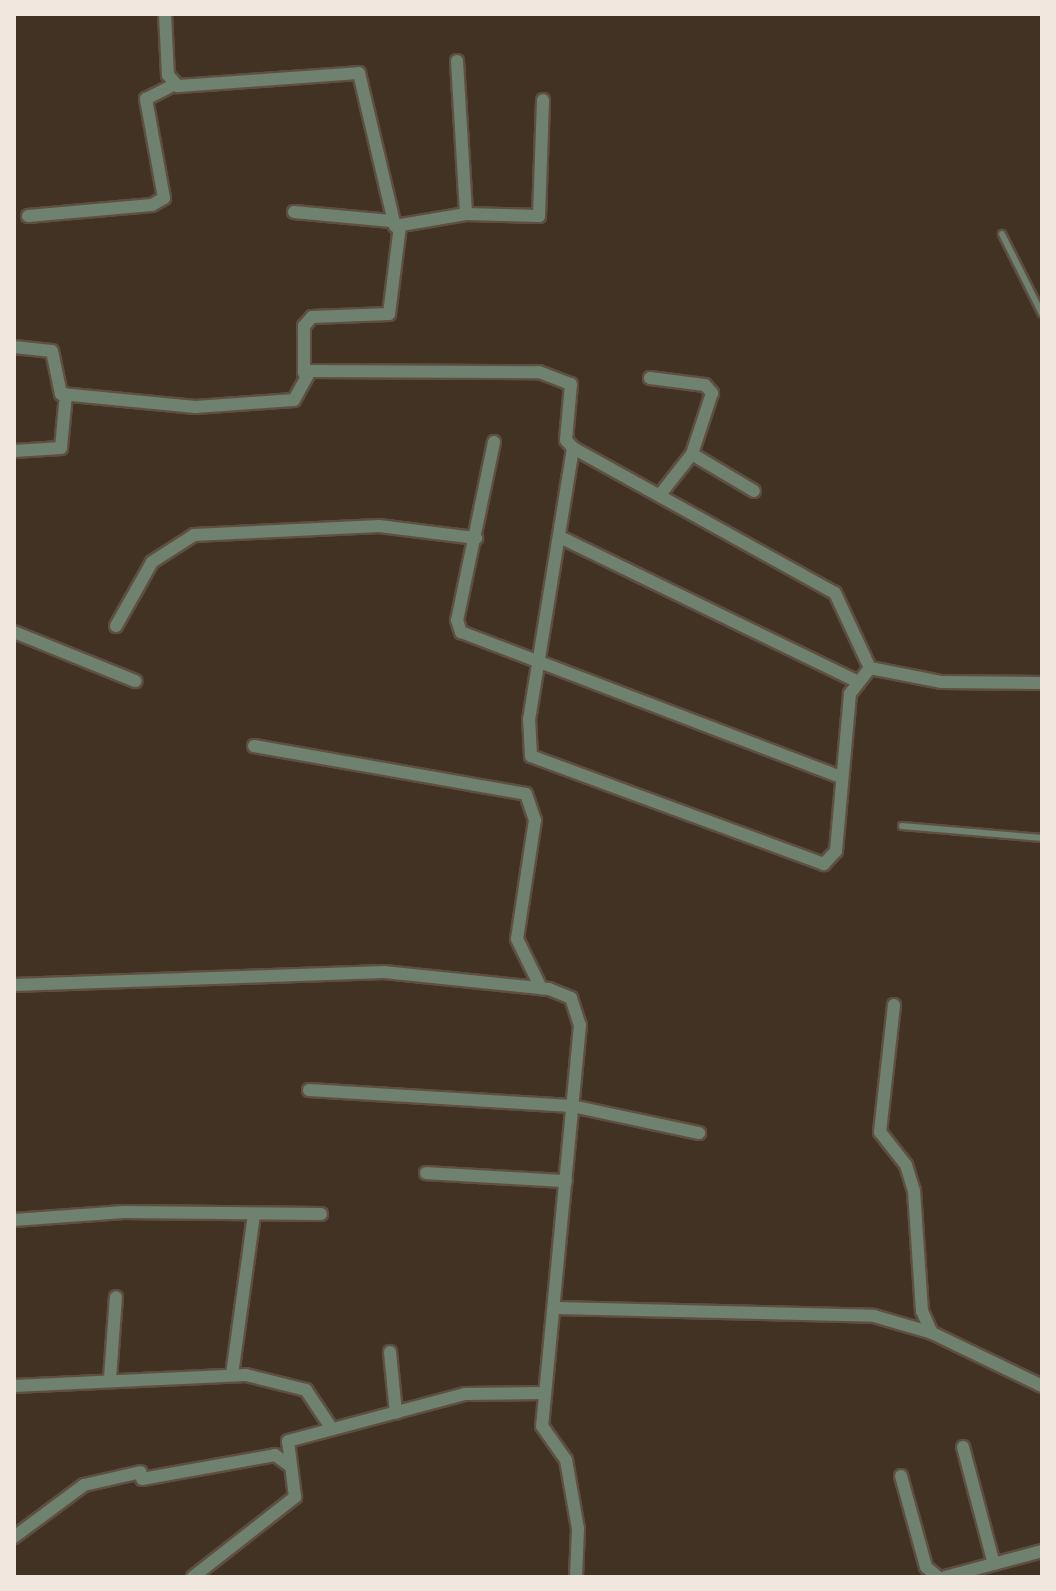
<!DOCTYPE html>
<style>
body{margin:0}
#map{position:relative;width:1056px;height:1591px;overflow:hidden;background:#423224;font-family:"Noto Serif",serif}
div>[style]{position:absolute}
.roads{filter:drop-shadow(2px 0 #5e4f42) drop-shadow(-2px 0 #5e4f42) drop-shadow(0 2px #5e4f42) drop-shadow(0 -2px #5e4f42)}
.lane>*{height:6px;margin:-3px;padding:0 3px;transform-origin:3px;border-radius:3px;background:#6f826f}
.street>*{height:12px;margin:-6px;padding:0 6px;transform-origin:6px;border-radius:6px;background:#6f826f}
span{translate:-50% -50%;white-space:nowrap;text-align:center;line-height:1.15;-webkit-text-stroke:7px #423224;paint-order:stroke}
.frame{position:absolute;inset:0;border:16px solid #f2e7df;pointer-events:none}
</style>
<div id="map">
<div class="roads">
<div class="lane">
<i style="left:1002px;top:234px;width:89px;rotate:63.4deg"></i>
<i style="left:902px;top:826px;width:141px;rotate:4.9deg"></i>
</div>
<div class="street">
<i style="left:165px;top:14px;width:61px;rotate:87.2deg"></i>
<i style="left:168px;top:75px;width:15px;rotate:48deg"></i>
<i style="left:178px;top:86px;width:181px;rotate:-4.1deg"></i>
<i style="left:359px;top:73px;width:157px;rotate:76.8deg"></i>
<i style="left:395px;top:226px;width:72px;rotate:-9.6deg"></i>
<i style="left:466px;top:214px;width:73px;rotate:1.6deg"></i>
<i style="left:539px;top:216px;width:116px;rotate:-88deg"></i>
<i style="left:457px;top:61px;width:153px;rotate:86.6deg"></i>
<i style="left:294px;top:212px;width:97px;rotate:5.3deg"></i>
<i style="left:28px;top:216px;width:124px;rotate:-5.1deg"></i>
<i style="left:152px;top:205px;width:14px;rotate:-30deg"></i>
<i style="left:164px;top:198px;width:101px;rotate:-100.3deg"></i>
<i style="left:146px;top:99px;width:33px;rotate:-27deg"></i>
<i style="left:14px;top:347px;width:38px;rotate:6deg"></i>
<i style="left:52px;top:351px;width:44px;rotate:78.2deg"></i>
<i style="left:61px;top:394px;width:135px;rotate:5.5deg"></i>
<i style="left:195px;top:407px;width:99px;rotate:-4deg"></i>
<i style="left:294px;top:400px;width:33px;rotate:-61deg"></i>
<i style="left:310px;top:371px;width:229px;rotate:0.3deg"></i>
<i style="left:539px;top:372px;width:34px;rotate:21deg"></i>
<i style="left:571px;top:384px;width:56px;rotate:95.1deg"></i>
<i style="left:566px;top:440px;width:11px;rotate:49deg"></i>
<i style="left:304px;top:373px;width:47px;rotate:-90deg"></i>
<i style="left:304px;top:326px;width:12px;rotate:-48deg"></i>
<i style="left:312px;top:317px;width:77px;rotate:-2.2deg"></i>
<i style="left:389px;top:314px;width:89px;rotate:-82.9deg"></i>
<i style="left:650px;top:378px;width:55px;rotate:7.3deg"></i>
<i style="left:705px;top:385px;width:11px;rotate:49deg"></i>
<i style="left:712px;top:393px;width:64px;rotate:108.2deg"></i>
<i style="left:692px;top:454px;width:53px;rotate:128.2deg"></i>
<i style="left:494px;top:442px;width:182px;rotate:101.7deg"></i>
<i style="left:457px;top:620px;width:13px;rotate:72deg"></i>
<i style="left:461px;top:632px;width:406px;rotate:20.9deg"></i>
<i style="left:14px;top:451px;width:47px;rotate:-3.7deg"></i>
<i style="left:61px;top:448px;width:54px;rotate:-84.7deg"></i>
<i style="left:692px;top:454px;width:72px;rotate:30.8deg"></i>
<i style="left:564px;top:539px;width:323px;rotate:25.9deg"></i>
<i style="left:116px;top:626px;width:73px;rotate:-60.6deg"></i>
<i style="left:152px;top:562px;width:50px;rotate:-32.7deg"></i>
<i style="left:194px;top:535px;width:185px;rotate:-2.8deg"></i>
<i style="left:379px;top:526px;width:98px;rotate:7.1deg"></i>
<i style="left:14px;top:632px;width:131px;rotate:22deg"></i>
<i style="left:870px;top:668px;width:33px;rotate:128deg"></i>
<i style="left:850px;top:694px;width:158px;rotate:95.1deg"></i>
<i style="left:836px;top:851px;width:18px;rotate:133deg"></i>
<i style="left:824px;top:864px;width:312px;rotate:-159.8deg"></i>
<i style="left:531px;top:756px;width:36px;rotate:-93deg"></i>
<i style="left:529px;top:720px;width:276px;rotate:-80.8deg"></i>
<i style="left:573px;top:448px;width:299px;rotate:29deg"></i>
<i style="left:835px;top:593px;width:83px;rotate:65deg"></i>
<i style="left:870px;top:668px;width:72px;rotate:11.2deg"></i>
<i style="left:941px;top:682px;width:101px;rotate:0.6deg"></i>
<i style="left:254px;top:746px;width:276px;rotate:10deg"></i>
<i style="left:526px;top:794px;width:28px;rotate:71deg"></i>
<i style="left:535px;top:820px;width:120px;rotate:98.6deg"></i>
<i style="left:517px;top:939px;width:55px;rotate:63.9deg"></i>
<i style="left:14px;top:985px;width:370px;rotate:-2deg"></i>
<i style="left:384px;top:972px;width:166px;rotate:5.9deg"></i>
<i style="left:549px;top:989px;width:24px;rotate:22deg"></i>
<i style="left:571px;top:998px;width:28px;rotate:72deg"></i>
<i style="left:580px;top:1025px;width:403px;rotate:95.4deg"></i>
<i style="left:542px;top:1426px;width:42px;rotate:54.8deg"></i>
<i style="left:566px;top:1460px;width:70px;rotate:80.1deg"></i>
<i style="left:578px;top:1529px;width:48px;rotate:92.4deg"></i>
<i style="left:894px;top:1005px;width:128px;rotate:96.3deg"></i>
<i style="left:880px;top:1132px;width:42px;rotate:51.8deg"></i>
<i style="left:906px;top:1165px;width:27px;rotate:73deg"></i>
<i style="left:914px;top:1191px;width:120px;rotate:86.2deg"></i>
<i style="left:922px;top:1311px;width:24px;rotate:66deg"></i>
<i style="left:309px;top:1090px;width:263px;rotate:3.5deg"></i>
<i style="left:572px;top:1106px;width:130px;rotate:12deg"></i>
<i style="left:426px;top:1173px;width:140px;rotate:3.3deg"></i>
<i style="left:14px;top:1220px;width:110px;rotate:-4.2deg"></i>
<i style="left:124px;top:1212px;width:197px;rotate:0.6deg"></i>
<i style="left:557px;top:1308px;width:317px;rotate:1.4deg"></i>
<i style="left:874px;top:1316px;width:60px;rotate:16.3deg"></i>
<i style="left:932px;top:1333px;width:122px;rotate:25.7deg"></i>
<i style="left:390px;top:1352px;width:61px;rotate:84.4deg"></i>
<i style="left:232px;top:1375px;width:162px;rotate:-82.2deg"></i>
<i style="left:110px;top:1378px;width:81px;rotate:-85.8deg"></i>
<i style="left:14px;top:1386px;width:232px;rotate:-2.7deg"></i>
<i style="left:246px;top:1375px;width:62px;rotate:14deg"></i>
<i style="left:306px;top:1390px;width:47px;rotate:56.3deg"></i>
<i style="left:963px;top:1447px;width:121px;rotate:75.2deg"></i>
<i style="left:901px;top:1476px;width:94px;rotate:74.6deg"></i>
<i style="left:926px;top:1567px;width:16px;rotate:40deg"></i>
<i style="left:142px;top:1479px;width:135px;rotate:-10.2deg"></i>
<i style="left:275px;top:1455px;width:17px;rotate:36deg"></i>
<i style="left:14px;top:1537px;width:87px;rotate:-36.6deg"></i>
<i style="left:84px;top:1485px;width:58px;rotate:-12.8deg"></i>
<i style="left:193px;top:1577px;width:130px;rotate:-38.1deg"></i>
<i style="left:295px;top:1497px;width:56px;rotate:-97.1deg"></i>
<i style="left:288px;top:1441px;width:183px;rotate:-14.9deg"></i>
<i style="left:465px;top:1394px;width:79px;rotate:-0.7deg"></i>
<i style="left:945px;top:1577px;width:100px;rotate:-15deg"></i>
</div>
</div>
<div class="frame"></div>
</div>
